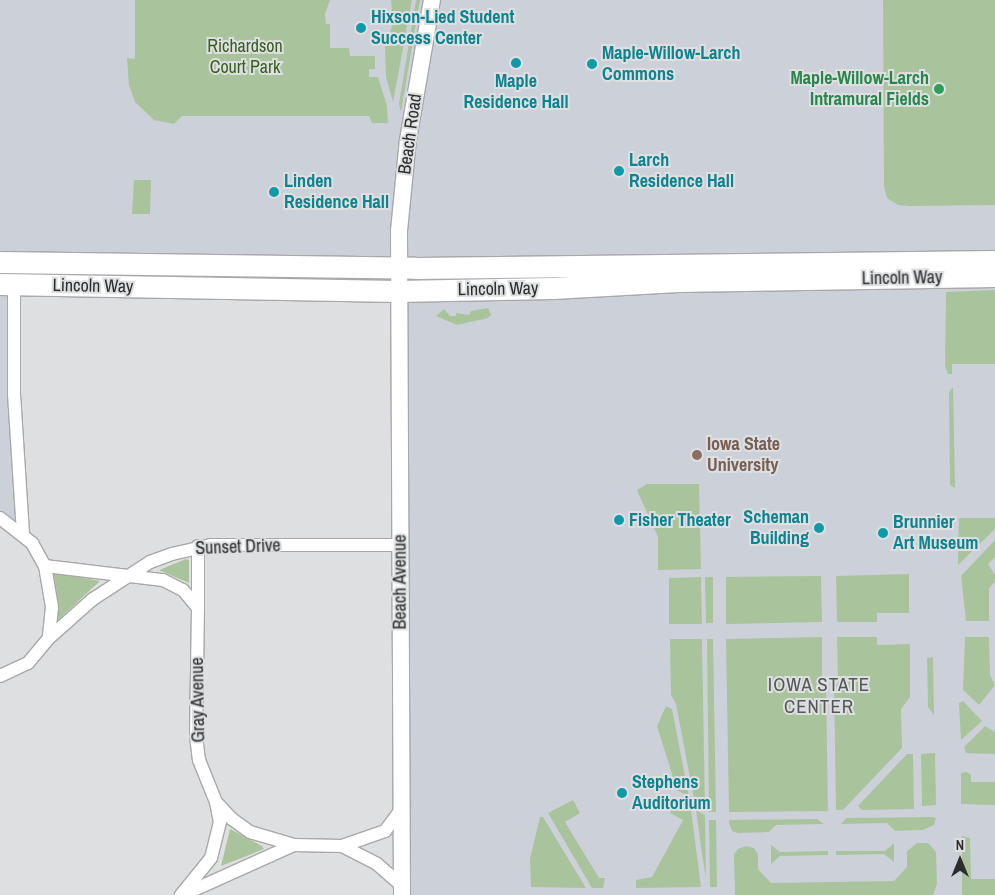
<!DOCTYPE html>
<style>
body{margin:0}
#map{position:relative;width:995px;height:895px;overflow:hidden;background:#dedfe1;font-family:"Archivo Narrow",sans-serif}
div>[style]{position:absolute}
.built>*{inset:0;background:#ccd1d9}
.green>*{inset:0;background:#a9c49c}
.roads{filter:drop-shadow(1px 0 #a8a8aa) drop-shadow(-1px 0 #a8a8aa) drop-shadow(0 1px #a8a8aa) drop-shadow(0 -1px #a8a8aa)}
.minor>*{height:12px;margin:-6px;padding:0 6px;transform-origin:6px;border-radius:6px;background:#fff}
.tertiary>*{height:16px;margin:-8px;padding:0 8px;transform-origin:8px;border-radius:8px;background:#fff}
.primary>*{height:21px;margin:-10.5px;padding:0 10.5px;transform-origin:10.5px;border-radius:10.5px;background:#fff}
.dots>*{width:14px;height:14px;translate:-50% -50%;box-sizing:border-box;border:2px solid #dedfe1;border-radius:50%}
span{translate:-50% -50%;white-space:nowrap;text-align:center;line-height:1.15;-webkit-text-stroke:4px #dedfe1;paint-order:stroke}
.culture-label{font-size:18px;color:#0d838f;font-weight:700}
.left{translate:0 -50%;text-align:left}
.right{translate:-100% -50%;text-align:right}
.park-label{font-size:18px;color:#365f1d}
.leisure-label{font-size:18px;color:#27864d;font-weight:700}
.street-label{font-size:18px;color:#2c2d2d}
.education-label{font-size:18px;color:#785e54;font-weight:700}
.neighbourhood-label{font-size:19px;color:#565758;letter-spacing:1px}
.north{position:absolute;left:935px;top:835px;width:50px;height:50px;-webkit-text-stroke:4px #dedfe1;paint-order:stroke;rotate:0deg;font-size:14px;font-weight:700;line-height:20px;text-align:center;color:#2c2d2d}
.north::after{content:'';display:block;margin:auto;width:18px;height:22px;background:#2c2d2d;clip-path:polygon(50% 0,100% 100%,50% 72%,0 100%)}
</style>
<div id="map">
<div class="built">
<i style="clip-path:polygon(0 0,995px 0,995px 895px,402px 895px,398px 269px,14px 262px,23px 534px,0 518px)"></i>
</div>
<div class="green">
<i style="clip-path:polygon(135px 0,330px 0,325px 14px,326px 24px,330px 24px,330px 48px,349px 48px,350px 56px,375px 56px,375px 69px,369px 69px,369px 77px,378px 77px,387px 106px,388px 123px,372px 123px,369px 116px,182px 116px,174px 124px,154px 120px,135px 102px,129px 85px,127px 58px,135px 59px)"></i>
<i style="clip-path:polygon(391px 0,412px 0,393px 102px,386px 77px,385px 48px,393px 23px)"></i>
<i style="clip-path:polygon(416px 0,420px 0,401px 112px,399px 104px)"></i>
<i style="clip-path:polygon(883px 0,995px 0,995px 205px,909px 206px,898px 205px,887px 198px,884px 187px)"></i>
<i style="clip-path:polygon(134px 180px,151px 180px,150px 214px,132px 214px)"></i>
<i style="clip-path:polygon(0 269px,282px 275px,282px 278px,0 277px)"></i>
<i style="clip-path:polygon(995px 290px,995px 364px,952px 364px,952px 374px,948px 374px,945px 366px,946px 292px)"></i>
<i style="clip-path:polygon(488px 308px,491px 315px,488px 318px,457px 325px,436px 316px,444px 309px,450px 316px,456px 316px,456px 313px,469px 315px,471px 311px)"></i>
<i style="clip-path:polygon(953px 387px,955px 488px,950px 485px,949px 392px)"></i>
<i style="clip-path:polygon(647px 484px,699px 484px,701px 569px,658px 570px,658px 537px,637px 490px)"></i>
<i style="clip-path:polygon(959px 518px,995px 518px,995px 529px,958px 565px)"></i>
<i style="clip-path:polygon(995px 540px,995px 557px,988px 564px,995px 575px,995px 582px,989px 588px,989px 621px,966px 621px,961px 576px)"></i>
<i style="clip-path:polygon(186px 559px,189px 560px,189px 583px,159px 570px)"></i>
<i style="clip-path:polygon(52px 572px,100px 581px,58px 620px,55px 619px,57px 592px)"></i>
<i style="clip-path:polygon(909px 574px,909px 613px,877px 613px,877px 622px,837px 622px,836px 576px)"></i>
<i style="clip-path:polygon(821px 576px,822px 622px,726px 624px,726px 577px)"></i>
<i style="clip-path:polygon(701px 577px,702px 624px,669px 624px,669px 578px)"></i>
<i style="clip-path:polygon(705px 577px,713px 577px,713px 623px,706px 623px)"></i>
<i style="clip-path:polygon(822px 637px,822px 684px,826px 685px,828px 811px,729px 812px,726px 639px)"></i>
<i style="clip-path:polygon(837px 637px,877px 637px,877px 645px,910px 644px,910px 697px,901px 709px,902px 748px,843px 810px,836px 810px,834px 684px,838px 684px)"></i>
<i style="clip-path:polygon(965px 637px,989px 637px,990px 675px,995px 685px,979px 705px,963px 690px)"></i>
<i style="clip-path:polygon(670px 639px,702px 639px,705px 810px,695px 804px,676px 704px,671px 695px)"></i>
<i style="clip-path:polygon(707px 639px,713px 639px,716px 812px,709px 812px)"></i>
<i style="clip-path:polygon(933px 657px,934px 715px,928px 707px,927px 658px)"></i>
<i style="clip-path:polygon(963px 701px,982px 721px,961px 740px,959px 703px)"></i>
<i style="clip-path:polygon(666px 706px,672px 709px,689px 797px,677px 790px,657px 726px)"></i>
<i style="clip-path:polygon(985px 726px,995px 732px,995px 754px,966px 753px,964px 747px)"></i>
<i style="clip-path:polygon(935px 753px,936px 805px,922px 806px,921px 754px)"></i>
<i style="clip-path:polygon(907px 754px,913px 754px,914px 809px,862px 810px,858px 806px)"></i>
<i style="clip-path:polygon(967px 772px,971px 775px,971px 782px,995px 782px,995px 805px,961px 804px,961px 773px)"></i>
<i style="clip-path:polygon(573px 800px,580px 813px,565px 822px,599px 878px,605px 878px,603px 888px,592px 888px,548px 813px)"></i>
<i style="clip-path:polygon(676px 802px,686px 808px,688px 805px,691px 810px,701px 887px,636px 888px,636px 880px,652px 877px,683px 820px,670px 813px)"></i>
<i style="clip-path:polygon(696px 810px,705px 815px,706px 878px,702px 854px)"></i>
<i style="clip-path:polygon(540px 817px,543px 817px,586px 888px,531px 887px,530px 859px)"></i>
<i style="clip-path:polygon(932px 817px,936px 818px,934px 825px,923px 830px,895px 831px,887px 823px,841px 824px,846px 818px)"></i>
<i style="clip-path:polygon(817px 819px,824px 824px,776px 825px,769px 832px,738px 833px,732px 831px,729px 823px,729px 820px)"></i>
<i style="clip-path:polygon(709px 820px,716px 820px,717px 887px,710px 887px)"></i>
<i style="clip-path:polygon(230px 829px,262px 846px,264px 849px,221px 866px)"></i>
<i style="clip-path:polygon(962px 836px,970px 838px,971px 879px,995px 879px,995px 895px,962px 895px)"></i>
<i style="clip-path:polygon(894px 843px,894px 862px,884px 854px,836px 855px,836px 851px,885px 851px)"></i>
<i style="clip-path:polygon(917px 843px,928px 843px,936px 852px,937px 884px,933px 895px,735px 895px,734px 854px,738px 849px,746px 846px,754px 848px,758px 854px,758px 869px,771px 883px,894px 881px,907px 867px,907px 851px)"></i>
<i style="clip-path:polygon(771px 845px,780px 852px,828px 851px,828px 855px,780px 856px,771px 864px)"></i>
</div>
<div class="roads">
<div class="minor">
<i style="left:14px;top:285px;width:109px;rotate:90deg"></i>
<i style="left:14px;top:394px;width:140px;rotate:86.3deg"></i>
<i style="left:0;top:518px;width:41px;rotate:38deg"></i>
<i style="left:32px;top:543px;width:26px;rotate:61deg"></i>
<i style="left:45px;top:566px;width:42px;rotate:80.3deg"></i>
<i style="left:52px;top:607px;width:31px;rotate:96deg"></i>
<i style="left:45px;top:566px;width:119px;rotate:6.8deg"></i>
<i style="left:163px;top:580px;width:22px;rotate:27deg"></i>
<i style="left:183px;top:590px;width:23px;rotate:50deg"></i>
<i style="left:198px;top:608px;width:128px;rotate:90.9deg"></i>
<i style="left:196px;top:736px;width:24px;rotate:83deg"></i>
<i style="left:199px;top:760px;width:45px;rotate:68deg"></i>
<i style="left:216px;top:802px;width:20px;rotate:79deg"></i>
<i style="left:220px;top:822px;width:37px;rotate:104deg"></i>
<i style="left:211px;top:858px;width:48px;rotate:129deg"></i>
<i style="left:198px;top:608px;width:62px;rotate:-90deg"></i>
<i style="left:0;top:676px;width:31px;rotate:-25deg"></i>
<i style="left:28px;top:663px;width:33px;rotate:-50deg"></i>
<i style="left:49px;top:638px;width:59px;rotate:-41.6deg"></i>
<i style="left:93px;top:599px;width:68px;rotate:-33deg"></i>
<i style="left:150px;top:562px;width:23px;rotate:-20deg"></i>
<i style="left:172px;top:554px;width:39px;rotate:-13deg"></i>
<i style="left:210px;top:545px;width:190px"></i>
<i style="left:216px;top:802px;width:23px;rotate:47deg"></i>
<i style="left:232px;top:819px;width:22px;rotate:36deg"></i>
<i style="left:250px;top:832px;width:46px;rotate:16.5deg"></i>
<i style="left:294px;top:845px;width:48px;rotate:1.2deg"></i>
<i style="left:342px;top:846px;width:39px;rotate:27deg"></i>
<i style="left:377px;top:864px;width:33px;rotate:41deg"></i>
<i style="left:342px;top:846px;width:46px;rotate:-19.2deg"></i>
<i style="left:385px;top:831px;width:26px;rotate:-53deg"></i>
<i style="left:187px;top:893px;width:117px;rotate:-24.2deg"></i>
</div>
<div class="tertiary">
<i style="left:402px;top:895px;width:664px;rotate:-90.26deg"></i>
<i style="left:399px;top:231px;width:91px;rotate:-84.4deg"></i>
<i style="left:408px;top:140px;width:142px;rotate:-80.3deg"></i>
</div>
<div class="primary">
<i style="left:0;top:262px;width:416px;rotate:0.8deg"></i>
<i style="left:416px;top:268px;width:579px;rotate:-0.69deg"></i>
<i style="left:0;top:284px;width:398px;rotate:1deg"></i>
<i style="left:398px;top:291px;width:155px;rotate:-1.1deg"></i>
<i style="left:553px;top:288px;width:125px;rotate:-3.2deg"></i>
<i style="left:678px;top:281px;width:317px;rotate:-0.9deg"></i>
</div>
</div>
<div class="dots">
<i style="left:361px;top:28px;background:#0f9aa8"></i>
<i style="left:516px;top:63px;background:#0f9aa8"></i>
<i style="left:592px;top:64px;background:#0f9aa8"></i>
<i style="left:939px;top:89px;background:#2e9e5b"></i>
<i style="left:619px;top:171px;background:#0f9aa8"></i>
<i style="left:274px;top:192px;background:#0f9aa8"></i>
<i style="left:697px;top:455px;background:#8d6e63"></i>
<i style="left:619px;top:520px;background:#0f9aa8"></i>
<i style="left:819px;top:528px;background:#0f9aa8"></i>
<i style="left:883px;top:533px;background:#0f9aa8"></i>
<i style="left:622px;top:793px;background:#0f9aa8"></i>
</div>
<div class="culture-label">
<span class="left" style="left:371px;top:28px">Hixson-Lied Student<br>Success Center</span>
<span class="left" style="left:602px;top:64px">Maple-Willow-Larch<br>Commons</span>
<span style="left:516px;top:92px">Maple<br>Residence Hall</span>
<span class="left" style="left:629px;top:171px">Larch<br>Residence Hall</span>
<span class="left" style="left:284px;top:192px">Linden<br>Residence Hall</span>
<span class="right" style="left:809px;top:528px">Scheman<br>Building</span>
<span class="left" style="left:629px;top:520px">Fisher Theater</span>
<span class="left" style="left:893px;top:533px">Brunnier<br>Art Museum</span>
<span class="left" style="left:632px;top:793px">Stephens<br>Auditorium</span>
</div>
<div class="park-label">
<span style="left:245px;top:57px">Richardson<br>Court Park</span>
</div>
<div class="leisure-label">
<span class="right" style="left:929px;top:89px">Maple-Willow-Larch<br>Intramural Fields</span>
</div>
<div class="street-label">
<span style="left:410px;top:134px;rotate:-82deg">Beach Road</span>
<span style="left:902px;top:278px;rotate:-1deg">Lincoln Way</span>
<span style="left:93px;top:286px;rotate:1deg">Lincoln Way</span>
<span style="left:498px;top:289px;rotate:-1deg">Lincoln Way</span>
<span style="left:238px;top:547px;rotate:-2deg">Sunset Drive</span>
<span style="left:400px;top:582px;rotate:-90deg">Beach Avenue</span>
<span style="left:198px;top:700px;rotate:-91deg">Gray Avenue</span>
</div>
<div class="education-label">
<span class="left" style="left:707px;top:455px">Iowa State<br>University</span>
</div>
<div class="neighbourhood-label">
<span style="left:819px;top:696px">IOWA STATE<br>CENTER</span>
</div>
<div class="north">N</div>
</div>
